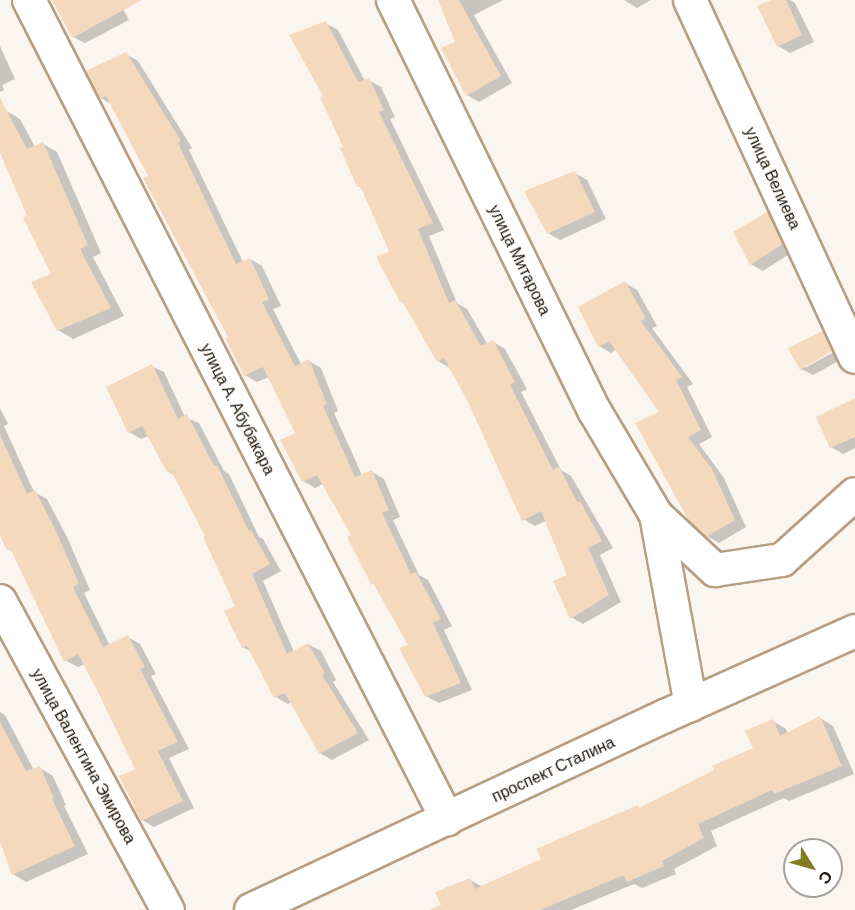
<!DOCTYPE html>
<meta charset="utf-8">
<style>
body{margin:0}
#map{position:relative;width:855px;height:910px;overflow:hidden;background:#fbf5f0;font-family:Barlow,sans-serif}
div>[style]{position:absolute}
.shadow>*{inset:0;background:#0003}
.building>*{inset:0;background:#f4d9bd}
.roads{filter:drop-shadow(2px 0 #b79e83) drop-shadow(-2px 0 #b79e83) drop-shadow(0 2px #b79e83) drop-shadow(0 -2px #b79e83)}
.minor>*{height:32px;margin:-16px;padding:0 16px;transform-origin:16px;border-radius:16px;background:#fff}
span{translate:-50% -50%;white-space:nowrap;text-align:center;line-height:1.15;-webkit-text-stroke:4.5px #fff;paint-order:stroke}
.street-label{font-size:16px;color:#1b1208}
.north{position:absolute;left:783px;top:838px;width:60px;height:60px;box-sizing:border-box;background:#fff;border:2px solid #a4a09c;border-radius:50%;rotate:127deg;font-size:16px;font-weight:700;line-height:24px;text-align:center;color:#1b1208}
.north::after{content:'';display:block;margin:auto;width:21px;height:27px;background:#837c23;clip-path:polygon(50% 0,100% 100%,50% 72%,0 100%)}
</style>
<div id="map">
<div class="shadow">
<i style="clip-path:polygon(56px 0,118px 0,129px 20px,85px 43px,73px 37px)"></i>
<i style="clip-path:polygon(440px 0,503px 0,474px 15px,512px 83px,479px 102px,467px 95px,443px 49px,457px 42px)"></i>
<i style="clip-path:polygon(624px 0,651px 0,637px 8px)"></i>
<i style="clip-path:polygon(775px 0,790px 0,795px 3px,814px 42px,790px 53px,778px 46px)"></i>
<i style="clip-path:polygon(325px 23px,338px 30px,365px 81px,368px 80px,381px 87px,395px 117px,390px 119px,444px 230px,429px 236px,457px 303px,467px 309px,488px 345px,493px 342px,505px 349px,527px 389px,521px 392px,561px 470px,571px 476px,613px 548px,600px 555px,621px 602px,583px 624px,571px 617px,568px 576px,546px 521px,535px 526px,523px 519px,469px 402px,450px 368px,438px 361px,406px 304px,401px 301px,391px 252px,363px 189px,358px 186px,325px 97px)"></i>
<i style="clip-path:polygon(0 46px,15px 79px,2px 85px,4px 90px,0 92px)"></i>
<i style="clip-path:polygon(126px 54px,138px 61px,192px 148px,189px 150px,243px 262px,250px 259px,262px 266px,281px 306px,273px 309px,301px 364px,309px 361px,321px 368px,338px 411px,334px 413px,362px 475px,372px 472px,384px 479px,400px 517px,393px 520px,419px 575px,428px 580px,452px 626px,444px 630px,472px 690px,439px 703px,426px 696px,410px 646px,377px 586px,372px 583px,353px 536px,323px 484px,315px 488px,303px 481px,297px 434px,269px 377px,257px 382px,245px 375px,230px 338px,113px 105px,101px 98px)"></i>
<i style="clip-path:polygon(0 102px,5px 110px,20px 119px,35px 147px,43px 144px,57px 152px,101px 253px,93px 257px,124px 316px,73px 339px,58px 330px,53px 274px,0 150px)"></i>
<i style="clip-path:polygon(575px 173px,587px 180px,606px 219px,560px 240px,548px 233px)"></i>
<i style="clip-path:polygon(767px 213px,779px 220px,794px 251px,763px 271px,751px 264px)"></i>
<i style="clip-path:polygon(625px 283px,637px 290px,657px 326px,652px 328px,693px 384px,687px 387px,712px 437px,699px 444px,724px 478px,746px 527px,719px 543px,707px 536px,662px 413px,617px 349px,611px 353px,599px 346px)"></i>
<i style="clip-path:polygon(823px 332px,835px 339px,838px 346px,805px 365px,805px 368px,839px 349px,844px 358px,813px 375px,801px 369px)"></i>
<i style="clip-path:polygon(151px 366px,164px 372px,185px 417px,199px 423px,224px 471px,229px 474px,259px 537px,263px 539px,281px 571px,263px 581px,294px 652px,308px 644px,321px 651px,336px 680px,333px 682px,369px 740px,332px 760px,320px 753px,292px 702px,288px 704px,276px 697px,251px 652px,243px 647px,237px 607px,207px 536px,175px 476px,168px 471px,149px 436px,141px 439px,129px 432px)"></i>
<i style="clip-path:polygon(855px 404px,855px 448px,843px 454px,831px 447px)"></i>
<i style="clip-path:polygon(0 408px,8px 424px,4px 426px,34px 492px,47px 499px,67px 537px,90px 590px,84px 593px,110px 646px,128px 637px,140px 644px,156px 674px,151px 676px,189px 749px,169px 758px,194px 808px,154px 827px,142px 820px,137px 770px,85px 664px,78px 667px,65px 660px,14px 552px,8px 549px,0 533px)"></i>
<i style="clip-path:polygon(0 712px,5px 715px,34px 770px,40px 768px,53px 776px,66px 805px,64px 806px,88px 854px,26px 882px,13px 874px,0 838px)"></i>
<i style="clip-path:polygon(820px 718px,833px 726px,854px 774px,789px 801px,784px 798px,711px 831px,717px 846px,674px 869px,676px 874px,642px 888px,634px 884px,571px 910px,444px 910px,470px 880px,483px 887px,543px 859px,638px 807px,641px 809px,755px 749px,773px 721px,786px 729px,788px 734px)"></i>
</div>
<div class="building">
<i style="clip-path:polygon(52px 0,142px 0,72px 38px)"></i>
<i style="clip-path:polygon(438px 0,459px 0,501px 76px,466px 96px,441px 48px,455px 42px)"></i>
<i style="clip-path:polygon(771px 0,786px 0,802px 35px,777px 47px,757px 6px)"></i>
<i style="clip-path:polygon(326px 21px,358px 82px,369px 78px,384px 110px,379px 112px,433px 223px,418px 229px,449px 303px,455px 300px,481px 346px,493px 340px,515px 382px,510px 385px,553px 470px,559px 467px,577px 502px,580px 501px,602px 541px,588px 548px,609px 595px,570px 619px,553px 581px,567px 575px,541px 511px,522px 521px,468px 402px,444px 358px,437px 362px,402px 301px,400px 302px,376px 257px,389px 251px,360px 186px,357px 187px,340px 148px,343px 147px,320px 97px,323px 96px,289px 35px)"></i>
<i style="clip-path:polygon(126px 52px,181px 141px,178px 143px,236px 264px,250px 258px,269px 299px,262px 302px,295px 366px,309px 359px,327px 404px,323px 406px,355px 477px,372px 470px,389px 510px,382px 513px,411px 574px,416px 572px,441px 619px,433px 623px,461px 683px,425px 697px,399px 648px,408px 645px,373px 583px,371px 584px,347px 537px,351px 535px,317px 475px,302px 482px,280px 440px,295px 433px,263px 367px,244px 376px,225px 338px,228px 337px,143px 178px,148px 176px,106px 96px,100px 99px,86px 71px)"></i>
<i style="clip-path:polygon(0 98px,27px 149px,43px 142px,88px 245px,80px 249px,111px 308px,57px 331px,31px 282px,51px 274px,23px 218px,27px 216px,0 153px)"></i>
<i style="clip-path:polygon(575px 171px,595px 212px,547px 234px,524px 191px)"></i>
<i style="clip-path:polygon(767px 212px,783px 244px,750px 265px,733px 232px)"></i>
<i style="clip-path:polygon(625px 281px,646px 319px,641px 321px,682px 377px,676px 380px,701px 430px,688px 437px,712px 469px,735px 520px,706px 537px,689px 521px,635px 423px,659px 412px,609px 341px,598px 347px,578px 307px)"></i>
<i style="clip-path:polygon(823px 331px,832px 351px,800px 370px,788px 348px)"></i>
<i style="clip-path:polygon(152px 364px,178px 419px,187px 414px,214px 466px,217px 465px,249px 531px,251px 530px,270px 564px,252px 574px,287px 654px,308px 643px,325px 673px,322px 675px,358px 733px,319px 754px,285px 693px,274px 698px,247px 646px,242px 648px,224px 611px,235px 606px,203px 537px,205px 536px,171px 471px,167px 472px,142px 426px,128px 433px,106px 387px)"></i>
<i style="clip-path:polygon(855px 398px,855px 437px,830px 448px,816px 417px)"></i>
<i style="clip-path:polygon(0 435px,27px 494px,35px 490px,55px 529px,79px 584px,73px 587px,103px 647px,128px 635px,145px 667px,140px 669px,178px 742px,158px 751px,183px 801px,141px 821px,119px 776px,135px 769px,97px 690px,78px 654px,64px 662px,10px 548px,7px 550px,0 536px)"></i>
<i style="clip-path:polygon(820px 716px,842px 766px,774px 794px,772px 790px,698px 824px,704px 838px,662px 861px,664px 866px,627px 882px,624px 875px,540px 910px,429px 910px,441px 905px,435px 892px,470px 878px,475px 889px,541px 859px,536px 849px,638px 805px,639px 808px,714px 770px,712px 766px,753px 748px,745px 731px,773px 719px,780px 736px)"></i>
<i style="clip-path:polygon(0 722px,26px 771px,40px 766px,54px 798px,52px 799px,75px 846px,12px 875px,0 842px)"></i>
</div>
<div class="roads">
<div class="minor">
<i style="left:29px;top:0;width:920px;rotate:62.96deg"></i>
<i style="left:393px;top:0;width:457px;rotate:63.9deg"></i>
<i style="left:594px;top:410px;width:122px;rotate:59.4deg"></i>
<i style="left:656px;top:515px;width:81px;rotate:43deg"></i>
<i style="left:715px;top:570px;width:68px;rotate:-8.5deg"></i>
<i style="left:782px;top:560px;width:98px;rotate:-42.1deg"></i>
<i style="left:690px;top:0;width:393px;rotate:65.2deg"></i>
<i style="left:656px;top:515px;width:193px;rotate:79.6deg"></i>
<i style="left:0;top:601px;width:352px;rotate:61.5deg"></i>
<i style="left:251px;top:910px;width:457px;rotate:-25.1deg"></i>
<i style="left:665px;top:716px;width:208px;rotate:-24.1deg"></i>
</div>
</div>
<div class="street-label">
<span style="left:773px;top:178px;rotate:65deg">улица Велиева</span>
<span style="left:520px;top:260px;rotate:64deg">улица Митарова</span>
<span style="left:238px;top:409px;rotate:63deg">улица А. Абубакара</span>
<span style="left:84px;top:756px;rotate:61deg">улица Валентина Эмирова</span>
<span style="left:553px;top:769px;rotate:-25deg">проспект Сталина</span>
</div>
<div class="north">С</div>
</div>
